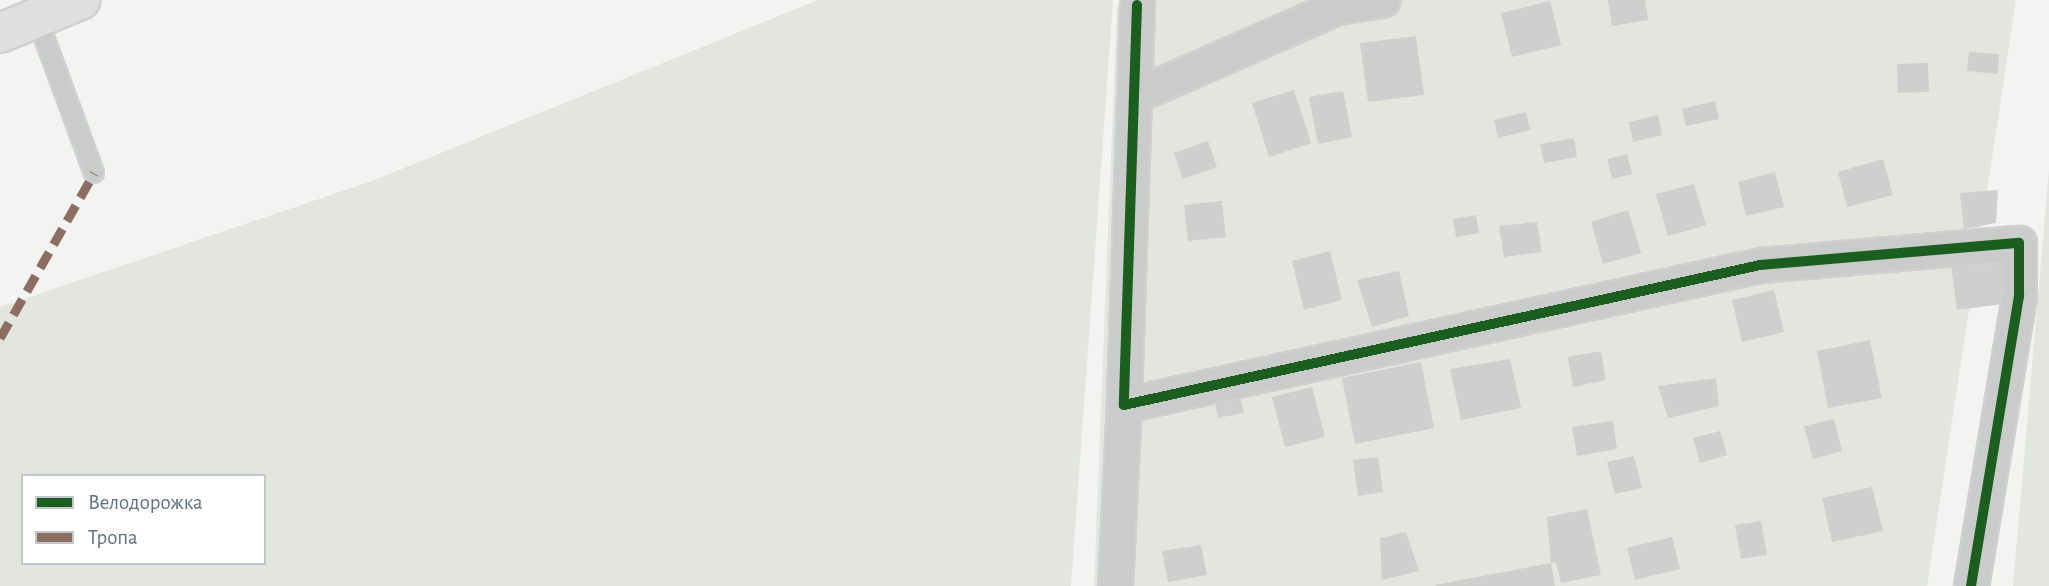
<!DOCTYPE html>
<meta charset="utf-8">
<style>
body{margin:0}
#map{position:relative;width:2049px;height:586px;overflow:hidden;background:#f3f3f1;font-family:"Alegreya Sans",sans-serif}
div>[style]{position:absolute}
.green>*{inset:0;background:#e2e6df}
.building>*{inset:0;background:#cecfcf}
.roads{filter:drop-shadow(2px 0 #cfd1d1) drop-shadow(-2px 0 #cfd1d1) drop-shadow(0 2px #cfd1d1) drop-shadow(0 -2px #cfd1d1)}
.lane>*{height:18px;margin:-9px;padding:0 9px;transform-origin:9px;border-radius:9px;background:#cacccc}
.street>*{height:33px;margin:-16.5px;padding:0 16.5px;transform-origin:16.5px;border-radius:16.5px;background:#cacccc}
.secondary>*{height:38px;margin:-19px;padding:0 19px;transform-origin:19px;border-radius:19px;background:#dfdfe0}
.quiet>*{height:9px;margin-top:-4.5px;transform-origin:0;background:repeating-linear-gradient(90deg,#8d6e63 0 18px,transparent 0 27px)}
.cycleway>*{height:10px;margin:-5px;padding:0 5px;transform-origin:5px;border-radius:5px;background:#1b5e20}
span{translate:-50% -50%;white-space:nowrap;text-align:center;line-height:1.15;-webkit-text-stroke:7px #fff;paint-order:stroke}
.legend{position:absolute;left:21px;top:474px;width:245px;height:91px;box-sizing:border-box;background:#fff;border:2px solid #c0c7cd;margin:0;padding:9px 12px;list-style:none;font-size:21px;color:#627382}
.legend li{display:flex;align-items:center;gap:14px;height:35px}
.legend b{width:35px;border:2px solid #c0c7cd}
</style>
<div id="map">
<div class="green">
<i style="clip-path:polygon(evenodd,818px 0,1113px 0,1071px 586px,0 586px,0 307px,372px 181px,818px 0,23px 476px,264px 476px,264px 563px,23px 563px,23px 476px)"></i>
<i style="clip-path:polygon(1155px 0,2016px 0,1927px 586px,1094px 586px,1117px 6px,1155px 8px)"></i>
<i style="clip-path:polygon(2049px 170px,2049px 586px,2013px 586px)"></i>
</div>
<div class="building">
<i style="clip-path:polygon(1608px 0,1645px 0,1648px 20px,1612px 26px)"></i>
<i style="clip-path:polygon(1550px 1px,1561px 45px,1512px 57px,1501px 13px)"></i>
<i style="clip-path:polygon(1416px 36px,1424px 95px,1368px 102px,1360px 43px)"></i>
<i style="clip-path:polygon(1969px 52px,1999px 54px,1998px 74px,1967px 71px)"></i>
<i style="clip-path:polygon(1928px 63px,1929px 92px,1898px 93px,1897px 64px)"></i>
<i style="clip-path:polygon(1294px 90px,1311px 143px,1269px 157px,1252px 103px)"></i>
<i style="clip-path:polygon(1343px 91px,1352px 137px,1318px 144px,1309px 97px)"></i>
<i style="clip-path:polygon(1715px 101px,1719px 119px,1686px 126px,1682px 109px)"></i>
<i style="clip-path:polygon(1526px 112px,1530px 130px,1498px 138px,1494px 120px)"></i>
<i style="clip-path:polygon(1658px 115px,1662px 135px,1633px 142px,1629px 122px)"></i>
<i style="clip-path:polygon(1574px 138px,1577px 157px,1544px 163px,1540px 144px)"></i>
<i style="clip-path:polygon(1208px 141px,1217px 167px,1183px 179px,1174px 153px)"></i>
<i style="clip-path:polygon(1627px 154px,1632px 174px,1612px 179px,1607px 159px)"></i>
<i style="clip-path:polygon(1883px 159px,1893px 195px,1847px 207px,1838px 172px)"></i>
<i style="clip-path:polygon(1775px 172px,1784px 207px,1746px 216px,1738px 182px)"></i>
<i style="clip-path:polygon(1694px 184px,1706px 225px,1668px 236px,1656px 194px)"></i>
<i style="clip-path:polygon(1998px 190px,1996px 223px,1964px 229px,1960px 193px)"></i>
<i style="clip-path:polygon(1222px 201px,1226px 237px,1188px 241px,1184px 205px)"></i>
<i style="clip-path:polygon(1628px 210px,1641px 253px,1603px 264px,1591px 222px)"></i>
<i style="clip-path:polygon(1476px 215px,1479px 233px,1456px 237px,1453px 219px)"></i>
<i style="clip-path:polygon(1537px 222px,1542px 252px,1504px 257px,1499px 226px)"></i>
<i style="clip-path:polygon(2005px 250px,2011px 303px,1957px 310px,1950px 256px)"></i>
<i style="clip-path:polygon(1330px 251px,1342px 300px,1304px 310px,1292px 261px)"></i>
<i style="clip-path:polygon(1399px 271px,1409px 316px,1372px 327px,1357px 280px)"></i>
<i style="clip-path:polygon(1774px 290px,1784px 332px,1742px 342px,1732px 300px)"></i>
<i style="clip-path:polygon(1870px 340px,1882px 398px,1828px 408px,1817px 351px)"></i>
<i style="clip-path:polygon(1601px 351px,1606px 380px,1573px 387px,1568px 357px)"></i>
<i style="clip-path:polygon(1510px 359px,1521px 408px,1461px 420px,1450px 369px)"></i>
<i style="clip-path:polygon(1421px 362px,1434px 428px,1355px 444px,1342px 378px)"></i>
<i style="clip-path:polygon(1716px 378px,1719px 406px,1668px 418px,1658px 386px)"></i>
<i style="clip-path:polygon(1237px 383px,1244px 413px,1218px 418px,1212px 389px)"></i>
<i style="clip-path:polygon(1312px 387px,1325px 437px,1285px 447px,1272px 397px)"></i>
<i style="clip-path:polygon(1834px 419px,1842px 451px,1813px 459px,1804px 426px)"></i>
<i style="clip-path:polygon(1613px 421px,1617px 449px,1577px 456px,1572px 427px)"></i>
<i style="clip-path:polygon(1720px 431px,1727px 455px,1700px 463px,1693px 438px)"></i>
<i style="clip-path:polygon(1634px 456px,1642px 488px,1615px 494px,1607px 462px)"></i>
<i style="clip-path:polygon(1378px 457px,1383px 492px,1358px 496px,1353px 460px)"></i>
<i style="clip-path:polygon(1872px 487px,1883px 531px,1832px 542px,1822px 498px)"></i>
<i style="clip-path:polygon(1587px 509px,1601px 575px,1561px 583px,1556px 562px,1551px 563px,1547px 517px)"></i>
<i style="clip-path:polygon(1761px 521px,1767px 555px,1741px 559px,1735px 525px)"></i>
<i style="clip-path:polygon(1406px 532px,1419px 571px,1382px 580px,1380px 538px)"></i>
<i style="clip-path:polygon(1672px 537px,1680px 569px,1635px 580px,1627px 548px)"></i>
<i style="clip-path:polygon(1201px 545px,1207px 575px,1168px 582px,1162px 551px)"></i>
<i style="clip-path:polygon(1551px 563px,1555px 586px,1436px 586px,1435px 585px)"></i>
</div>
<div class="roads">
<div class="lane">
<i style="left:37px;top:18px;width:165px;rotate:69.8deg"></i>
</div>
<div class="street">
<i style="left:1137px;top:5px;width:400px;rotate:91.9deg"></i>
<i style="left:1124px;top:405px;width:651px;rotate:-12.41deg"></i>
<i style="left:1760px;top:265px;width:260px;rotate:-4.9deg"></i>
<i style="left:2019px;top:243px;width:53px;rotate:90deg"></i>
<i style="left:2019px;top:296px;width:294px;rotate:99.4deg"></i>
<i style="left:1134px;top:96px;width:222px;rotate:-23.7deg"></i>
<i style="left:1337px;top:7px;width:46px;rotate:-8.8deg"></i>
<i style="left:1115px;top:586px;width:181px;rotate:-87.2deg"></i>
</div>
<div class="secondary">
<i style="left:0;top:33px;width:87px;rotate:-22.4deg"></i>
</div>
</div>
<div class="quiet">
<i style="left:0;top:338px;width:190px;rotate:-60.3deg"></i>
</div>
<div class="cycleway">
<i style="left:1137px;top:5px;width:400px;rotate:91.9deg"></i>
<i style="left:1124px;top:405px;width:651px;rotate:-12.41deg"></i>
<i style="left:1760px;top:265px;width:260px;rotate:-4.9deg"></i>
<i style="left:2019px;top:243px;width:53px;rotate:90deg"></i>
<i style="left:2019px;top:296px;width:294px;rotate:99.4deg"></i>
</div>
<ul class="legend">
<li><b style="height:9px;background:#1b5e20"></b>Велодорожка</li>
<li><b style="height:9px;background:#8d6e63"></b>Тропа</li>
</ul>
</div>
